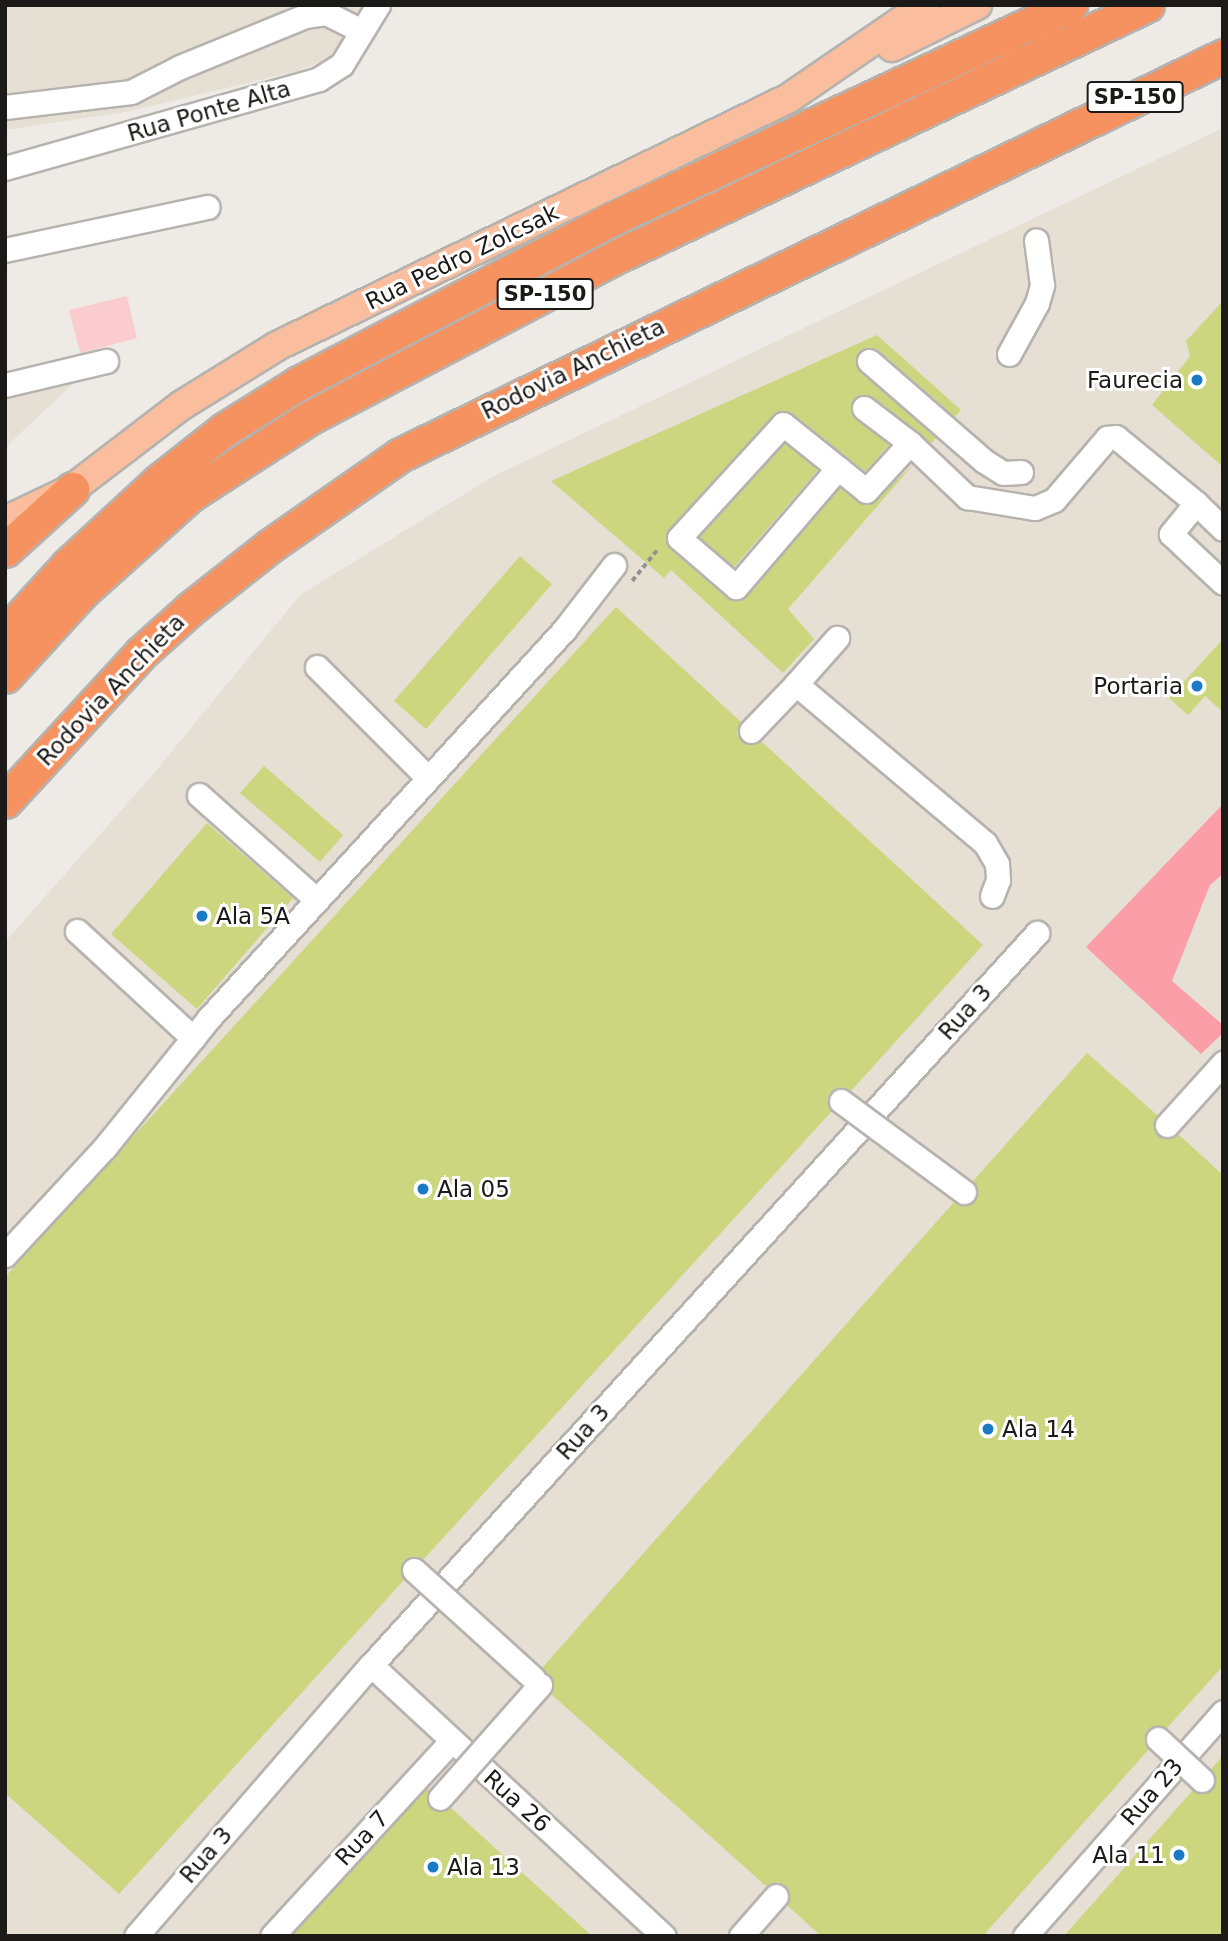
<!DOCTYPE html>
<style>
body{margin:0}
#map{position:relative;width:1228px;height:1941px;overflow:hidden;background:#eeebe7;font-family:"DejaVu Sans",sans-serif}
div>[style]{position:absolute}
.built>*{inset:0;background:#e6dfd4}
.green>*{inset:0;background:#facccf}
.forest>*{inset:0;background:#fb9ea7}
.building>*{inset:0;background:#ccd67e}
.path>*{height:3.5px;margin-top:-1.75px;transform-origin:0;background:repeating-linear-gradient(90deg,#93918f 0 5px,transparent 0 8.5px)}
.roads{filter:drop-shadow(2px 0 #b6b3af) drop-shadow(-2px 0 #b6b3af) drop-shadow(0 2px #b6b3af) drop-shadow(0 -2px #b6b3af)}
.minor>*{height:23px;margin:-11.5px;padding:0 11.5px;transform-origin:11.5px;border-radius:11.5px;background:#fff}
.major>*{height:28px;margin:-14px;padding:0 14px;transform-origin:14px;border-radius:14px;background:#fabe9f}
.highway>*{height:33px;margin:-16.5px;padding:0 16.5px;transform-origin:16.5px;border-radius:16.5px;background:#f6925f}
.bridges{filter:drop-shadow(2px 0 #b6b3af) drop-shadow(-2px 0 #b6b3af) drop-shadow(0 2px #b6b3af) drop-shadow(0 -2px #b6b3af)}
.minor-bridge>*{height:23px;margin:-11.5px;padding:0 11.5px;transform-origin:11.5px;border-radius:11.5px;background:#fff}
.dots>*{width:19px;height:19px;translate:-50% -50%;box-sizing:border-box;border:4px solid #fff;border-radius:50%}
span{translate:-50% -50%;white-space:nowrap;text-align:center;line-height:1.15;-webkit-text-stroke:6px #fff;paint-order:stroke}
.shield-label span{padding:2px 5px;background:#fff;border:2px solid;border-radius:5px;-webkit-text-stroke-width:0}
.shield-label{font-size:21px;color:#1b1a19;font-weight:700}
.street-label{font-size:23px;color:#1b1a19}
.poi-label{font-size:23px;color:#1b1a19}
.right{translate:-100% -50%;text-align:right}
.left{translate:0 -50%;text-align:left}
.frame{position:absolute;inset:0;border:7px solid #1b1a19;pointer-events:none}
</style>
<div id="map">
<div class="built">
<i style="clip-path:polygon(5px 5px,364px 5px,331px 58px,297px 71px,131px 111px,5px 130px)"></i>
<i style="clip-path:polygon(1223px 128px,1223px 1936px,5px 1936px,5px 942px,154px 773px,300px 595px,492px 477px)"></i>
<i style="clip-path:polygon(77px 380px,10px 443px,5px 448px,5px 396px)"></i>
</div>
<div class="green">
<i style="clip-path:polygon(127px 296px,137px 338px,80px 353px,69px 310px)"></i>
</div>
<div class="forest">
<i style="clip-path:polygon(1223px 804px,1223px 874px,1210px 885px,1172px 981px,1223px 1025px,1223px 1033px,1201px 1054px,1086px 947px)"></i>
</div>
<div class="building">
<i style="clip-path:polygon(1223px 301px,1223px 467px,1152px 405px,1190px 356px,1186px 341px)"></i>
<i style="clip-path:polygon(877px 335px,961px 410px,955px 417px,878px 350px,865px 348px,858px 352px,859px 371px,936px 438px,931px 444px,872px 397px,859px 395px,853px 400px,851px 414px,889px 445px,865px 472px,792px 413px,778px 411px,666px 534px,670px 549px,727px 598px,740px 600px,840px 488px,858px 502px,870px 504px,913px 465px,788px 609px,814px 639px,783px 673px,671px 570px,664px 578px,551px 481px)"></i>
<i style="clip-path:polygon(785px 443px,818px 470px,734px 567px,699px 537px)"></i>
<i style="clip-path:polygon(520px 556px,552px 584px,426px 729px,394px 701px)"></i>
<i style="clip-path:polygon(616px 607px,741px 722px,737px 734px,742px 742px,754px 745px,761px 741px,983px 945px,851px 1091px,842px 1087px,830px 1092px,827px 1100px,832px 1111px,423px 1560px,410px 1557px,403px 1561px,404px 1580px,119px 1894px,5px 1793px,5px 1277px)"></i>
<i style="clip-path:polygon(1223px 639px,1223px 712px,1205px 696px,1188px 715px,1169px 698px)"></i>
<i style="clip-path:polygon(264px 766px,343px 835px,320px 862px,240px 793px)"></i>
<i style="clip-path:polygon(207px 823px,293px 898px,197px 1009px,111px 934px)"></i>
<i style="clip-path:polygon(1087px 1053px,1157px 1115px,1154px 1129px,1158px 1136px,1171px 1138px,1178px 1134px,1223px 1175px,1223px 1666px,1167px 1728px,1155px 1726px,1147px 1730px,1144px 1742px,1149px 1749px,983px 1936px,821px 1936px,787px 1905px,790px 1898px,786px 1886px,778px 1882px,766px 1886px,551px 1694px,553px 1681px,542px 1668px,954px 1202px,963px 1206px,975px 1201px,978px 1193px,973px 1181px)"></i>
<i style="clip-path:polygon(1223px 1756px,1223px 1936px,1064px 1936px,1193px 1790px,1205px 1794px,1213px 1789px,1215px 1777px,1211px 1769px)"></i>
<i style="clip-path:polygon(428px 1787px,430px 1808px,438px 1812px,450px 1807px,592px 1936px,291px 1936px)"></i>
</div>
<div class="path">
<i style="left:632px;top:581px;width:41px;rotate:-50.9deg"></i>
</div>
<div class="roads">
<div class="minor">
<i style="left:5px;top:107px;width:127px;rotate:-6.8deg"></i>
<i style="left:131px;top:92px;width:55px;rotate:-27deg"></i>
<i style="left:180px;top:67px;width:135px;rotate:-22.2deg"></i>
<i style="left:305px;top:16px;width:21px;rotate:-8deg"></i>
<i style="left:326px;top:13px;width:40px;rotate:26.6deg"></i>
<i style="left:5px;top:168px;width:326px;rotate:-15.8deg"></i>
<i style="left:319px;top:79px;width:27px;rotate:-33deg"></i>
<i style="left:342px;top:64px;width:69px;rotate:-58.6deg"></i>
<i style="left:5px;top:250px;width:207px;rotate:-12deg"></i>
<i style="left:1009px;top:354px;width:58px;rotate:-61.2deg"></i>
<i style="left:1037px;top:303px;width:19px;rotate:-74deg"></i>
<i style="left:1042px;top:285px;width:45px;rotate:-97.6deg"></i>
<i style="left:869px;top:361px;width:152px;rotate:41deg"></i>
<i style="left:984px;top:461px;width:22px;rotate:32deg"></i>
<i style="left:1003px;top:473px;width:18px;rotate:-3deg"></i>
<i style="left:5px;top:385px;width:104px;rotate:-13.4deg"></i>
<i style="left:864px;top:408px;width:58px;rotate:37.3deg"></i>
<i style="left:838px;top:468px;width:157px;rotate:130.6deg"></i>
<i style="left:736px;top:587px;width:75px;rotate:-139.3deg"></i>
<i style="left:679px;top:538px;width:154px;rotate:-47.6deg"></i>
<i style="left:783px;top:424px;width:70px;rotate:38.7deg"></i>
<i style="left:838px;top:468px;width:36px;rotate:39deg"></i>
<i style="left:866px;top:491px;width:65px;rotate:-47.5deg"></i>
<i style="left:910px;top:443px;width:79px;rotate:43.5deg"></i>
<i style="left:967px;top:497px;width:69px;rotate:9.2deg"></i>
<i style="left:1035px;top:508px;width:21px;rotate:-23deg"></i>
<i style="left:1054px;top:500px;width:82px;rotate:-49.5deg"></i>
<i style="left:1107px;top:438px;width:9px;rotate:-6deg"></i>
<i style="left:1116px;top:437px;width:104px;rotate:39.5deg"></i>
<i style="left:1196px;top:503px;width:40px;rotate:129deg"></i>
<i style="left:1171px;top:534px;width:71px;rotate:43.3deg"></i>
<i style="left:1196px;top:503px;width:37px;rotate:44deg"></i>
<i style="left:317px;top:667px;width:157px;rotate:45deg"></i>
<i style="left:796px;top:684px;width:62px;rotate:-48.3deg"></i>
<i style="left:751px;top:731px;width:65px;rotate:-46.2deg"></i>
<i style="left:796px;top:684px;width:247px;rotate:40.1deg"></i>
<i style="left:985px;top:843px;width:24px;rotate:60deg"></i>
<i style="left:997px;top:864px;width:16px;rotate:86deg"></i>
<i style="left:998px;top:880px;width:17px;rotate:111deg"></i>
<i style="left:199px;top:795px;width:158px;rotate:41.7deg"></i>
<i style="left:77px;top:931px;width:158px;rotate:42.7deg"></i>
<i style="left:1167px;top:1125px;width:84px;rotate:-47.9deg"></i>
<i style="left:5px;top:1255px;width:147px;rotate:-47.2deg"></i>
<i style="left:105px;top:1147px;width:166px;rotate:-51.1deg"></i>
<i style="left:209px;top:1018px;width:526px;rotate:-47.54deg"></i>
<i style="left:564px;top:630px;width:82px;rotate:-52.4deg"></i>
<i style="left:371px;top:1665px;width:399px;rotate:42.8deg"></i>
<i style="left:136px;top:1936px;width:359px;rotate:-49.1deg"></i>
<i style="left:371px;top:1665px;width:990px;rotate:-47.7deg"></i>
<i style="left:272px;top:1936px;width:265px;rotate:-47.4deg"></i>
<i style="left:741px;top:1936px;width:53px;rotate:-48.8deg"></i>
<i style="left:1025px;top:1936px;width:299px;rotate:-48.5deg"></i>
</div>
<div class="major">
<i style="left:892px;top:47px;width:95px;rotate:-26.3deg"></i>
<i style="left:5px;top:521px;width:74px;rotate:-25.5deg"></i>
<i style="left:72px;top:489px;width:138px;rotate:-37.4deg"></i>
<i style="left:182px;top:405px;width:112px;rotate:-31.8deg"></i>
<i style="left:277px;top:346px;width:569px;rotate:-25.84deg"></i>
<i style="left:789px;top:98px;width:165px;rotate:-34.4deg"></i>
</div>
<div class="highway">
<i style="left:5px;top:550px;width:91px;rotate:-42.3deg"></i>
<i style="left:5px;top:634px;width:93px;rotate:-47.6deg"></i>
<i style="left:68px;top:565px;width:124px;rotate:-42.7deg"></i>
<i style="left:159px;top:481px;width:84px;rotate:-38.2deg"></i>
<i style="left:225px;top:429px;width:87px;rotate:-31.9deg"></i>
<i style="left:299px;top:383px;width:350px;rotate:-27.7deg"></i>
<i style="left:609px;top:220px;width:509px;rotate:-25deg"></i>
<i style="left:5px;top:676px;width:115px;rotate:-47.5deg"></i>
<i style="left:83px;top:591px;width:144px;rotate:-41.9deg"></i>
<i style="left:190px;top:495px;width:142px;rotate:-32.9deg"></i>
<i style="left:309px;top:418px;width:353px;rotate:-27.7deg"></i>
<i style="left:622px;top:254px;width:581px;rotate:-25.37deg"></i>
<i style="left:5px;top:801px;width:201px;rotate:-47.4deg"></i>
<i style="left:141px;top:653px;width:66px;rotate:-41.9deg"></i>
<i style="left:190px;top:609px;width:103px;rotate:-38.3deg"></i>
<i style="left:271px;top:545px;width:157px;rotate:-34.9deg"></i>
<i style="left:400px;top:455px;width:915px;rotate:-25.86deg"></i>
</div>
</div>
<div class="bridges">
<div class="minor-bridge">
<i style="left:841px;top:1101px;width:153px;rotate:36.5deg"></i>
<i style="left:414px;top:1570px;width:161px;rotate:42.2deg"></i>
<i style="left:1158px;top:1739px;width:60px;rotate:43deg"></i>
<i style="left:440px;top:1798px;width:151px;rotate:-48.5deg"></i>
</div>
</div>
<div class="dots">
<i style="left:1197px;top:380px;background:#1a7ac6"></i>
<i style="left:1197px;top:686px;background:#1a7ac6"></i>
<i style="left:202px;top:916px;background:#1a7ac6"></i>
<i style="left:423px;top:1189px;background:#1a7ac6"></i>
<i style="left:988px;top:1429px;background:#1a7ac6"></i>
<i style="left:1179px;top:1855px;background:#1a7ac6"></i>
<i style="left:433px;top:1867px;background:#1a7ac6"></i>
</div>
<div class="shield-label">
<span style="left:1135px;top:97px">SP-150</span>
<span style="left:545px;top:294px">SP-150</span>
</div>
<div class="street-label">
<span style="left:209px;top:111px;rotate:-16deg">Rua Ponte Alta</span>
<span style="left:462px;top:257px;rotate:-26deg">Rua Pedro Zolcsak</span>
<span style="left:573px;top:369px;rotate:-26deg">Rodovia Anchieta</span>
<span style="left:111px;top:690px;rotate:-46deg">Rodovia Anchieta</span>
<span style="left:965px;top:1012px;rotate:-48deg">Rua 3</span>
<span style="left:583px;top:1432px;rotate:-48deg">Rua 3</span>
<span style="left:1152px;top:1792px;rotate:-49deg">Rua 23</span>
<span style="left:517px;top:1801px;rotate:42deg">Rua 26</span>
<span style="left:362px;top:1838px;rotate:-47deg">Rua 7</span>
<span style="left:206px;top:1855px;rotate:-49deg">Rua 3</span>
</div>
<div class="poi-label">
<span class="right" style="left:1183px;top:380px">Faurecia</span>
<span class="right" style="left:1183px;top:686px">Portaria</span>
<span class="left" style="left:216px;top:916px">Ala 5A</span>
<span class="left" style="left:437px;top:1189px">Ala 05</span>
<span class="left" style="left:1002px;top:1429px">Ala 14</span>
<span class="right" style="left:1165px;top:1855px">Ala 11</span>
<span class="left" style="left:447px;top:1867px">Ala 13</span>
</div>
<div class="frame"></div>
</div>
